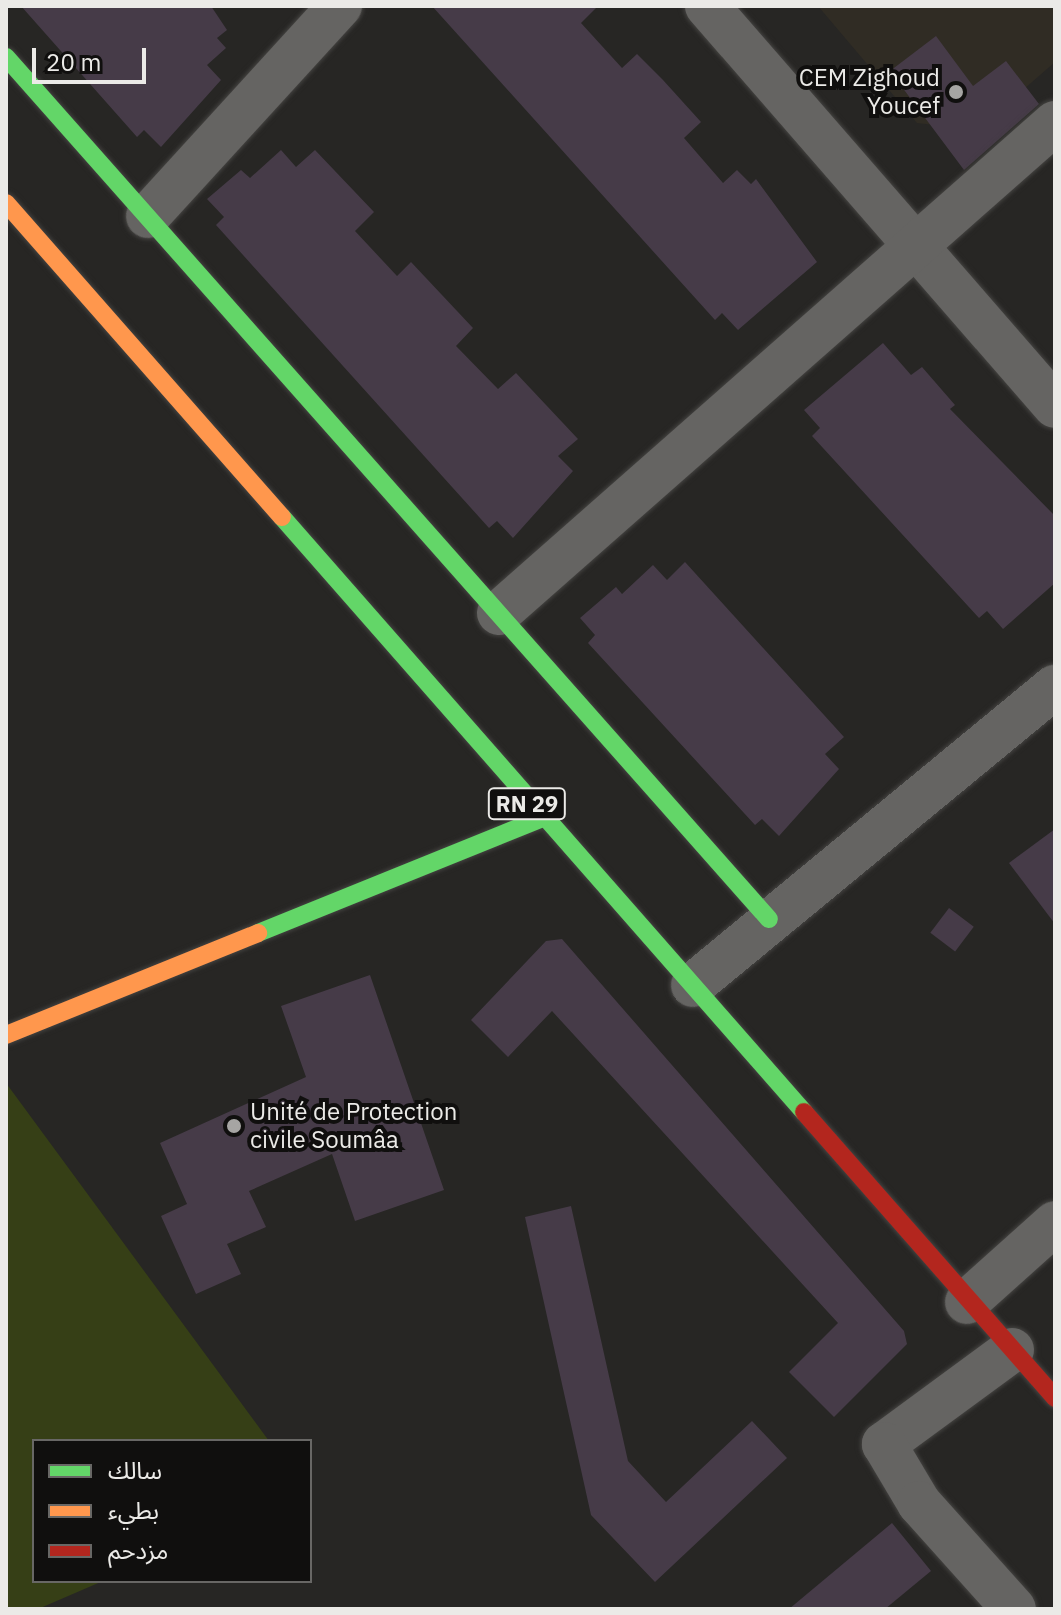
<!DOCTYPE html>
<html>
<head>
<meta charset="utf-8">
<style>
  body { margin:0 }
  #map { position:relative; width:1061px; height:1615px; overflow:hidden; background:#272624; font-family:"IBM Plex Sans","Noto Sans Arabic",sans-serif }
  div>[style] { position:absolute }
  .built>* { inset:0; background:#302c24 }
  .green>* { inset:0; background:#363f16 }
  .building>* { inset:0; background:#463b48; transform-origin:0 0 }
  .roads { filter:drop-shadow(0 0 2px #444341) drop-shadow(0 0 2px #444341) }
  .street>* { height:44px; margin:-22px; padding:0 22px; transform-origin:22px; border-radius:22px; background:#656462 }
  .fast>* { height:18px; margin:-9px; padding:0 9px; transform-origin:9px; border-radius:9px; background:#63d668 }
  .slow>* { height:18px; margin:-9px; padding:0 9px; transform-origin:9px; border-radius:9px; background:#ff974d }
  .jam>* { height:18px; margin:-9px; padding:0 9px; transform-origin:9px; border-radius:9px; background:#b3261e }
  .dots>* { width:22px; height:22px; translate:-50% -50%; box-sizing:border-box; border:4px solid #100f0e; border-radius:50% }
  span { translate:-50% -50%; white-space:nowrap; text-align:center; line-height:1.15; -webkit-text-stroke:8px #100f0e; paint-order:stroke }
  .shield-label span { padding:2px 6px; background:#100f0e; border:2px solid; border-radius:6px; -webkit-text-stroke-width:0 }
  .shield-label { font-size:22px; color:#ebeae7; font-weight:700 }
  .poi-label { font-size:24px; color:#ebeae7 }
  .right { translate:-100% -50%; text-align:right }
  .left { translate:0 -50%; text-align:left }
  .frame { position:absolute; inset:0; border:8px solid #ebeae7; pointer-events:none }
  .legend { position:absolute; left:32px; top:1439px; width:280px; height:144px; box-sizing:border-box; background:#100f0e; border:2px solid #686765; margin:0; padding:10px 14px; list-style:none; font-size:24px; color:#ebeae7 }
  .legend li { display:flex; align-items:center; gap:16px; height:40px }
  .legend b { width:40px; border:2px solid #686765 }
  .scale { position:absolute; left:32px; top:48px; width:114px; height:36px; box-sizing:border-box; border:4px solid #ebeae7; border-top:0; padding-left:10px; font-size:24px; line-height:28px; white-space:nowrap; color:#ebeae7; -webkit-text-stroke:6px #100f0e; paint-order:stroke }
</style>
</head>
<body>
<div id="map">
  <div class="built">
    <i style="clip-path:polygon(818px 6px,1055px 6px,1055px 62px,977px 130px,917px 123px)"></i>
  </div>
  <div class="green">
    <i style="clip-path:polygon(6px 1083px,269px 1441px,34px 1441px,34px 1581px,103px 1581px,38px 1609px,6px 1609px)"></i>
  </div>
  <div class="building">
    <i style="clip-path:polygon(21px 6px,211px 6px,227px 30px,217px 38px,226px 48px,207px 65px,221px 80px,161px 147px,144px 130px,137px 137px)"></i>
    <i style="clip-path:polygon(432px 6px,598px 6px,581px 23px,622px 68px,637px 54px,663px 80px,701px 122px,684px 138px,723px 183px,737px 170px,751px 184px,756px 179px,817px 262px,738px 330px,722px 313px,715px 320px)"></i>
    <i style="clip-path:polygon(936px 36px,973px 86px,1006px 61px,1039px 104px,964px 170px,890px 71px)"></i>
    <i style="clip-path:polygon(281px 150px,296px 167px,315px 150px,374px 212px,355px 231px,397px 276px,411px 262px,473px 328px,456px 346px,498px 389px,516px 373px,578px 439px,558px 456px,573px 471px,513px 538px,497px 521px,489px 528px,216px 225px,224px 217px,207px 199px,241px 170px,250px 178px)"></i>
    <i style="clip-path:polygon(883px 343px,911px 375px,922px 367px,955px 405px,950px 409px,1055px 516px,1055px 583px,1003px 629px,987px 611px,979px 618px,812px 436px,820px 428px,804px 410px)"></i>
    <i style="clip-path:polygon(685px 562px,844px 737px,825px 754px,839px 769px,779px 836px,762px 819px,755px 825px,588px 643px,595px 635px,580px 618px,616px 587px,622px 594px,653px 565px,667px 580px)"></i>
    <i style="clip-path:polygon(1055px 829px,1055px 924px,1009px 863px)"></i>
    <i style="left:949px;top:908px;width:31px;height:31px;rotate:37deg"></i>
    <i style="clip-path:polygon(562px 939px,904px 1331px,907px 1344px,834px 1417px,789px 1372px,838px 1323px,552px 1011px,508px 1057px,471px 1020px,546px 941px)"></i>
    <i style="clip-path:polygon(370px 975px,444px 1190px,355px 1221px,332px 1154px,249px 1191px,266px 1227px,227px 1244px,241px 1274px,196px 1294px,161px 1216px,187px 1204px,160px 1143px,306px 1077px,281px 1006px)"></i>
    <i style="clip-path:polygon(571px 1206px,628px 1461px,666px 1502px,752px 1421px,787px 1458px,655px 1582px,591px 1515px,525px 1217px)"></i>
    <i style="clip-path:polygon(892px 1523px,931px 1571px,885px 1609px,789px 1609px)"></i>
  </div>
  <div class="roads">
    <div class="street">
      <i style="left:707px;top:6px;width:530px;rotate:48.98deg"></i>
      <i style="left:148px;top:216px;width:285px;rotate:-47.6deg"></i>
      <i style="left:499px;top:613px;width:741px;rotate:-41.39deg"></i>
      <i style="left:693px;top:985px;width:469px;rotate:-39.5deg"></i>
      <i style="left:967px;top:1302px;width:118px;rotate:-41.9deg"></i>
      <i style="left:1012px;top:1350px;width:159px;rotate:143.7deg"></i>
      <i style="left:884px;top:1444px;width:69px;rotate:59.3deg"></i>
      <i style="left:919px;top:1503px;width:142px;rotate:48.1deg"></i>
    </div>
    <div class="fast">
      <i style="left:6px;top:57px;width:1151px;rotate:48.49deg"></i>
      <i style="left:282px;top:517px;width:792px;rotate:48.74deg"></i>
      <i style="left:258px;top:933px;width:304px;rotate:-22deg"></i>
    </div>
    <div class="slow">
      <i style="left:6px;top:203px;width:418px;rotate:48.7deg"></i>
      <i style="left:6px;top:1035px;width:272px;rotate:-22deg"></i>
    </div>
    <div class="jam">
      <i style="left:804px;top:1112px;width:381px;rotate:48.7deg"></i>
    </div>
  </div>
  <div class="dots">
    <i style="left:956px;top:92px;background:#a6a5a3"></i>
    <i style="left:234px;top:1126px;background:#a6a5a3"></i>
  </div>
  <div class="shield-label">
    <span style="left:527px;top:804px">RN 29</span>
  </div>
  <div class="poi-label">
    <span class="right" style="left:940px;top:92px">CEM Zighoud<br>Youcef</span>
    <span class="left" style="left:250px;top:1126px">Unité de Protection<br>civile Soumâa</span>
  </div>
  <div class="frame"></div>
  <ul class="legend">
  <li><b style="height:10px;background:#63d668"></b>سالك</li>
  <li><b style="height:10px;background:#ff974d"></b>بطيء</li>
  <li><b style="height:10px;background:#b3261e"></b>مزدحم</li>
  </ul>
  <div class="scale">20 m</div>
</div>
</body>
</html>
